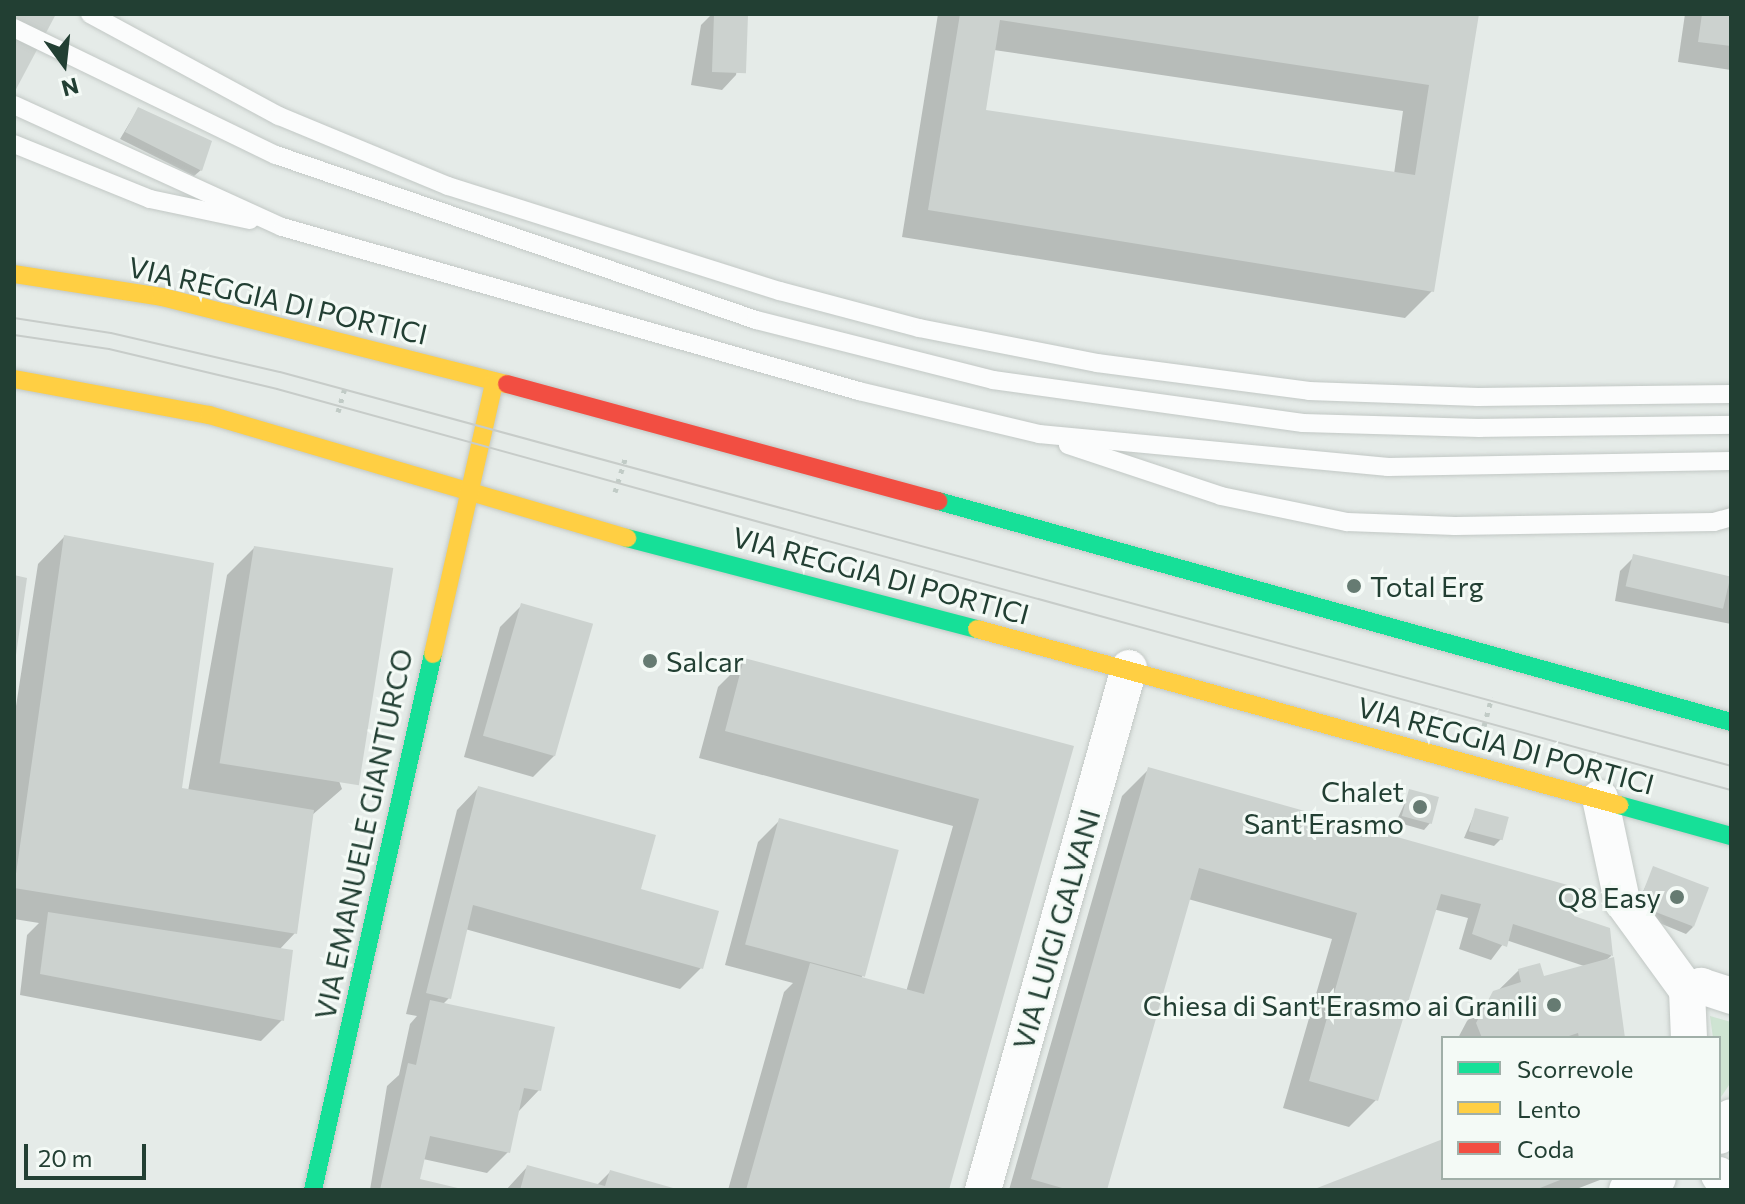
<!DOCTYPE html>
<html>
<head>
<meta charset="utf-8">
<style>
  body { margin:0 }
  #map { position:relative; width:1745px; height:1204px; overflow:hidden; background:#e5ebe8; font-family:Commissioner,sans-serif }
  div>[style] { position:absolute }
  .green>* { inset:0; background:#cee4d2 }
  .shadow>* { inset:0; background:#0003 }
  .building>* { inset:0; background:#ccd2cf; transform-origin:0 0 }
  .path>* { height:5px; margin-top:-2.5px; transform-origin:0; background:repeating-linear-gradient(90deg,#c1cbc6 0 4px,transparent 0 10px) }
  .roads { filter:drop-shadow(0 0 2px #c2c8c5) drop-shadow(0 0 2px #c2c8c5) }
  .lane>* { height:18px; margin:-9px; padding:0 9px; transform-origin:9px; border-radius:9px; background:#fbfcfc }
  .street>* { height:36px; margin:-18px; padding:0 18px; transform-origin:18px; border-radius:18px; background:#fbfcfc }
  .fast>* { height:18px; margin:-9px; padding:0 9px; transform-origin:9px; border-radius:9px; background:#16e098 }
  .slow>* { height:18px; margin:-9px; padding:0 9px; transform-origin:9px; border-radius:9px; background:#ffcf43 }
  .jam>* { height:18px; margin:-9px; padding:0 9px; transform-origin:9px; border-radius:9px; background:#f24e42 }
  .tram>* { height:2px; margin:-1px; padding:0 1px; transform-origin:1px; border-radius:1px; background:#c7ccc9 }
  .dots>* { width:22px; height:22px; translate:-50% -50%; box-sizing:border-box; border:4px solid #f4faf6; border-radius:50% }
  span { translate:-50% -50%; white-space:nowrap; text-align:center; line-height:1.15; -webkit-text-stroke:6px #f4faf6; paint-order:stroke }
  .street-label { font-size:28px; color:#223f33 }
  .poi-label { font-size:28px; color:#223f33 }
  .left { translate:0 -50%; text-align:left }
  .right { translate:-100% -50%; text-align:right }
  .frame { position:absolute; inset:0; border:16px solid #223f33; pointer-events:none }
  .legend { position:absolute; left:1441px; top:1036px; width:280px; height:144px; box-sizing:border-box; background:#f4faf6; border:2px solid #a0afa8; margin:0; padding:10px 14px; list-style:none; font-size:24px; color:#223f33 }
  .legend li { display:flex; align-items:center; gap:16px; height:40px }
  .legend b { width:40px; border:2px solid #a0afa8 }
  .north { position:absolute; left:24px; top:24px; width:80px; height:80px; -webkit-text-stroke:6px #f4faf6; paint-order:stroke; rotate:165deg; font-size:22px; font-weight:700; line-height:32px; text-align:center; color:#223f33 }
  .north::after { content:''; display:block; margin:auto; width:28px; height:36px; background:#223f33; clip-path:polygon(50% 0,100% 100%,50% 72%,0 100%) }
  .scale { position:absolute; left:24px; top:1144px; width:122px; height:36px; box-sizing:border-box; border:4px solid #223f33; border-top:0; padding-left:10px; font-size:24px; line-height:28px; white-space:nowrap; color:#223f33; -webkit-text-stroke:6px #f4faf6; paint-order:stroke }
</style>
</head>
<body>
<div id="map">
  <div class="green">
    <i style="clip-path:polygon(1710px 1016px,1731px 1022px,1731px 1082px,1721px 1097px,1719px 1038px,1713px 1038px)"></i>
  </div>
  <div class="shadow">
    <i style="clip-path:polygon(712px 14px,746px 16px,736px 75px,722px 90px,691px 85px,701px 25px)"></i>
    <i style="clip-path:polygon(evenodd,938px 14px,1477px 14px,1432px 291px,1405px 318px,902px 237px,938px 14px,994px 50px,1403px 111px,1394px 174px,984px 111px,994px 50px)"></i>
    <i style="clip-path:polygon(1685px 14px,1731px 14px,1731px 70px,1678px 62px)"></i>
    <i style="clip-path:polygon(138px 109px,201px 170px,194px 176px,120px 139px)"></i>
    <i style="clip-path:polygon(64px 537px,179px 789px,188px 791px,227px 575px,254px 548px,342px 789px,311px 816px,295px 933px,279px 950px,282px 1020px,261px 1041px,20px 995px,27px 935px,39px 923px,14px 919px,14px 719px,38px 564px)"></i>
    <i style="clip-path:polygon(1634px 557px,1731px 578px,1731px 624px,1615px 601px,1620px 571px)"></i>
    <i style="clip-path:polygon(521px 606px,554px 756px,533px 777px,464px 757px,500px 627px)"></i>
    <i style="clip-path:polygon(745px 660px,1071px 748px,948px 1190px,728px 1190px,784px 992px,793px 983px,725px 965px,758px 842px,779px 821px,864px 974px,860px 979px,906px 992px,953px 826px,699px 758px,718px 687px)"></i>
    <i style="clip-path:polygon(1149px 769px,1608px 929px,1611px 956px,1604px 962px,1621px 1038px,1458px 1038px,1467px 1021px,1519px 970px,1542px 979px,1587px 967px,1506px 940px,1491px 960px,1459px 949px,1468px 918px,1433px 909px,1376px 1100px,1349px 1127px,1283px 1108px,1332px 939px,1188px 899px,1105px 1190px,1009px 1190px,1122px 796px)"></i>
    <i style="clip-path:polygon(478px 788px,638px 891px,701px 968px,680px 989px,465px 929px,449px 998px,442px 1005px,539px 1090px,518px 1112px,508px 1152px,487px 1173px,423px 1159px,418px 1181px,463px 1190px,370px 1190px,387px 1086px,399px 1075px,410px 1024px,417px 1016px,406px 1014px,457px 810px)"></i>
    <i style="clip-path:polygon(1410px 792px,1430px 823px,1424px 830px,1396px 822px)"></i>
    <i style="clip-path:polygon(1476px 810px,1501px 839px,1494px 846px,1464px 838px)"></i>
    <i style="clip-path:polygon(1654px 869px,1693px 927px,1686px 934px,1633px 912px)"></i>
    <i style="clip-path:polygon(1443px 1141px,1443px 1178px,1605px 1178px,1574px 1190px,1317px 1190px)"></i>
    <i style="clip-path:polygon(527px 1167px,596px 1186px,610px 1172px,675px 1190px,506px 1190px)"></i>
  </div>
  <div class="building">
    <i style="clip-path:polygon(14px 14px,56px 14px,14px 93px)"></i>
    <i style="left:714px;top:14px;width:34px;height:58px;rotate:2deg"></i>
    <i style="clip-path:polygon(evenodd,960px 14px,1479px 14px,1434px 292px,928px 210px,960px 14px,1000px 20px,1429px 85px,1415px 175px,986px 110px,1000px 20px)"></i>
    <i style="clip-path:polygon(1702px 14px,1731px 14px,1731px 46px,1698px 42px)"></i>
    <i style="clip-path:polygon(138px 107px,212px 141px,202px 171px,125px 132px)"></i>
    <i style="clip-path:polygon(64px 535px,214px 563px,182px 788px,314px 810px,297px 934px,14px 888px)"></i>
    <i style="left:254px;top:546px;width:141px;height:220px;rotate:9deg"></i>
    <i style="left:1633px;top:554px;width:100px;height:33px;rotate:13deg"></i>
    <i style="clip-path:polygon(14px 575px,27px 578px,16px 655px,14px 654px)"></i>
    <i style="left:521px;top:603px;width:75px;height:138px;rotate:16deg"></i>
    <i style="clip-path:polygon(744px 658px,1074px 746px,949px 1190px,746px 1190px,810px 963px,924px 994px,979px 799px,725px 731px)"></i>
    <i style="clip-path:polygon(1148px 767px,1582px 889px,1574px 916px,1610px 928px,1613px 956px,1513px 924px,1507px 947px,1472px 934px,1481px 904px,1441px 894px,1378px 1101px,1309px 1081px,1357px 913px,1199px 868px,1107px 1190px,1069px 1190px,1031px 1179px)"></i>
    <i style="clip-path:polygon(478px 786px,656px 835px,641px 889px,719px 911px,703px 969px,473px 905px,451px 999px,426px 993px)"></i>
    <i style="left:1409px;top:789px;width:31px;height:28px;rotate:15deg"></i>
    <i style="left:1475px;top:808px;width:35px;height:24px;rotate:15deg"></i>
    <i style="left:779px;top:818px;width:124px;height:131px;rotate:15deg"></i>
    <i style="left:1653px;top:866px;width:60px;height:42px;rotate:21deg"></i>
    <i style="clip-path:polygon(48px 912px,293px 950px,284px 1021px,40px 974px)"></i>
    <i style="clip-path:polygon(1614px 957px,1625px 1038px,1579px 1038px,1578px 1033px,1563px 1038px,1482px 1038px,1476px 1023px,1493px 991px,1521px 982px,1518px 969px,1540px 963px,1544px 976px)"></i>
    <i style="clip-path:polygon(430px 1000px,555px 1027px,541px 1091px,524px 1088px,510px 1153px,430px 1136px,420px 1179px,466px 1190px,380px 1190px,408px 1063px,416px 1065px)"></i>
    <i style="clip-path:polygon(1443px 1139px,1443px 1178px,1565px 1178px,1535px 1190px,1312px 1190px)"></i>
    <i style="clip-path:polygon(527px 1165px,605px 1186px,610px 1170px,680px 1190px,520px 1190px)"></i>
  </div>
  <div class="path">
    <i style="left:338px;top:412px;width:26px;rotate:-74deg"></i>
    <i style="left:615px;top:492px;width:39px;rotate:-73deg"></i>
    <i style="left:1484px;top:726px;width:30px;rotate:-75deg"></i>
  </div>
  <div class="roads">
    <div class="lane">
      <i style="left:90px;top:14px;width:215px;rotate:28.4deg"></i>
      <i style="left:279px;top:116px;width:183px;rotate:22.5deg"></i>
      <i style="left:448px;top:186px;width:348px;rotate:17.6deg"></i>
      <i style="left:780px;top:291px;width:144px;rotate:14.9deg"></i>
      <i style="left:919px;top:328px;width:181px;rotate:11.1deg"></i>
      <i style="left:1097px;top:363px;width:214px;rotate:7.5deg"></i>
      <i style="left:1309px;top:391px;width:169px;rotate:2deg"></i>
      <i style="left:1478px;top:397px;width:253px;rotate:-0.7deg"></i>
      <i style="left:14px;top:28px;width:291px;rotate:25.9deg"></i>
      <i style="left:276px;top:155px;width:508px;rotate:18.97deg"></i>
      <i style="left:756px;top:320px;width:244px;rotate:14.2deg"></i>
      <i style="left:993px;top:380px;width:313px;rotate:7.9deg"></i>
      <i style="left:1303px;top:423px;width:177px;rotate:1.6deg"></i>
      <i style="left:1480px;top:428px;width:251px;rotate:-0.7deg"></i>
      <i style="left:14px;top:105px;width:294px;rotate:24.5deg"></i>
      <i style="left:282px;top:227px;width:600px;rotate:15.87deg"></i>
      <i style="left:859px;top:391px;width:185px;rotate:13.4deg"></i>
      <i style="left:1039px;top:434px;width:351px;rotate:5.4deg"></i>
      <i style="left:1388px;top:467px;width:343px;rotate:-1deg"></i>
      <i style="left:14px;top:144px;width:147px;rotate:22deg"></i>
      <i style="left:150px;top:199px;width:102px;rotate:11.9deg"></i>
      <i style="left:1068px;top:445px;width:161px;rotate:18.4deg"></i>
      <i style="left:1221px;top:496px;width:129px;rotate:11.7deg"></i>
      <i style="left:1347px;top:522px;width:108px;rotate:2.1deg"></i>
      <i style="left:1455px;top:526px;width:259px;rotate:-0.9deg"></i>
      <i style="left:1714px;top:522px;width:18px;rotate:-16deg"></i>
    </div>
    <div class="street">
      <i style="left:1600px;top:798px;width:105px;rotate:77.9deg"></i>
      <i style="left:1622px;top:901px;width:110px;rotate:53.9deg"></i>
      <i style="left:1689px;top:1038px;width:48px;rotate:-92.4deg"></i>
      <i style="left:1687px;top:990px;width:15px;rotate:-16deg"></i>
      <i style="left:1701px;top:986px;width:32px;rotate:18deg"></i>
      <i style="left:1719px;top:1136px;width:22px;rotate:-58deg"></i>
      <i style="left:1719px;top:1175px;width:18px;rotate:56deg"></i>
      <i style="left:983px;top:1190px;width:542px;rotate:-74.37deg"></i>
      <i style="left:1627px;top:1190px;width:33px;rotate:-21deg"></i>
    </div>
    <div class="fast">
      <i style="left:938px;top:501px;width:823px;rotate:15.57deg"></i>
      <i style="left:627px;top:538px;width:362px;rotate:14.6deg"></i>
      <i style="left:1619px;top:805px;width:116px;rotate:15.5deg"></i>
      <i style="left:313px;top:1190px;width:549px;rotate:-77.38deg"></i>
    </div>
    <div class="slow">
      <i style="left:14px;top:274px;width:150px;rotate:8.8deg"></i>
      <i style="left:162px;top:297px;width:356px;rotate:14.2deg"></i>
      <i style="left:14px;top:379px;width:198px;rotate:10.5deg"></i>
      <i style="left:209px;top:415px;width:436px;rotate:16.4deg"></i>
      <i style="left:977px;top:629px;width:666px;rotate:15.33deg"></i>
      <i style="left:433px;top:654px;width:278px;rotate:-77.3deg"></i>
    </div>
    <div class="jam">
      <i style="left:507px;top:384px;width:447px;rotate:15.2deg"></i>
    </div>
  </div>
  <div class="tram">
    <i style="left:14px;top:318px;width:98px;rotate:8.8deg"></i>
    <i style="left:111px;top:333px;width:173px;rotate:13deg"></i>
    <i style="left:280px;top:372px;width:1504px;rotate:15.19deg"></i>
    <i style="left:14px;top:335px;width:96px;rotate:8.4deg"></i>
    <i style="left:109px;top:349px;width:173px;rotate:13.4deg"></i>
    <i style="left:277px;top:389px;width:1508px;rotate:15.42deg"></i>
  </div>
  <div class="dots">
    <i style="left:1354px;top:586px;background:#667b72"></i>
    <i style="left:650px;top:661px;background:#667b72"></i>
    <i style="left:1420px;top:807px;background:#667b72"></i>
    <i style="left:1677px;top:897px;background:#667b72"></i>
    <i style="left:1554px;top:1005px;background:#667b72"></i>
  </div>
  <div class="street-label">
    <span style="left:278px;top:300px;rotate:13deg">VIA REGGIA DI PORTICI</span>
    <span style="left:881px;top:575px;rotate:15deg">VIA REGGIA DI PORTICI</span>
    <span style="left:1506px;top:745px;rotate:15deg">VIA REGGIA DI PORTICI</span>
    <span style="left:363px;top:834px;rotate:-78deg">VIA EMANUELE GIANTURCO</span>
    <span style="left:1056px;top:929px;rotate:-74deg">VIA LUIGI GALVANI</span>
  </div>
  <div class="poi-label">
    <span class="left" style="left:1370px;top:586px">Total Erg</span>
    <span class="left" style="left:666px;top:661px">Salcar</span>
    <span class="right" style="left:1404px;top:807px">Chalet<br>Sant'Erasmo</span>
    <span class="right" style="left:1661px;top:897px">Q8 Easy</span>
    <span class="right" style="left:1538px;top:1005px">Chiesa di Sant'Erasmo ai Granili</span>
  </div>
  <div class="frame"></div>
  <ul class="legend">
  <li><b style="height:10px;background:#16e098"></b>Scorrevole</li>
  <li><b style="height:10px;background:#ffcf43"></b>Lento</li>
  <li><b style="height:10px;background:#f24e42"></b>Coda</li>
  </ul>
  <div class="north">N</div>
  <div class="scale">20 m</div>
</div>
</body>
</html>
